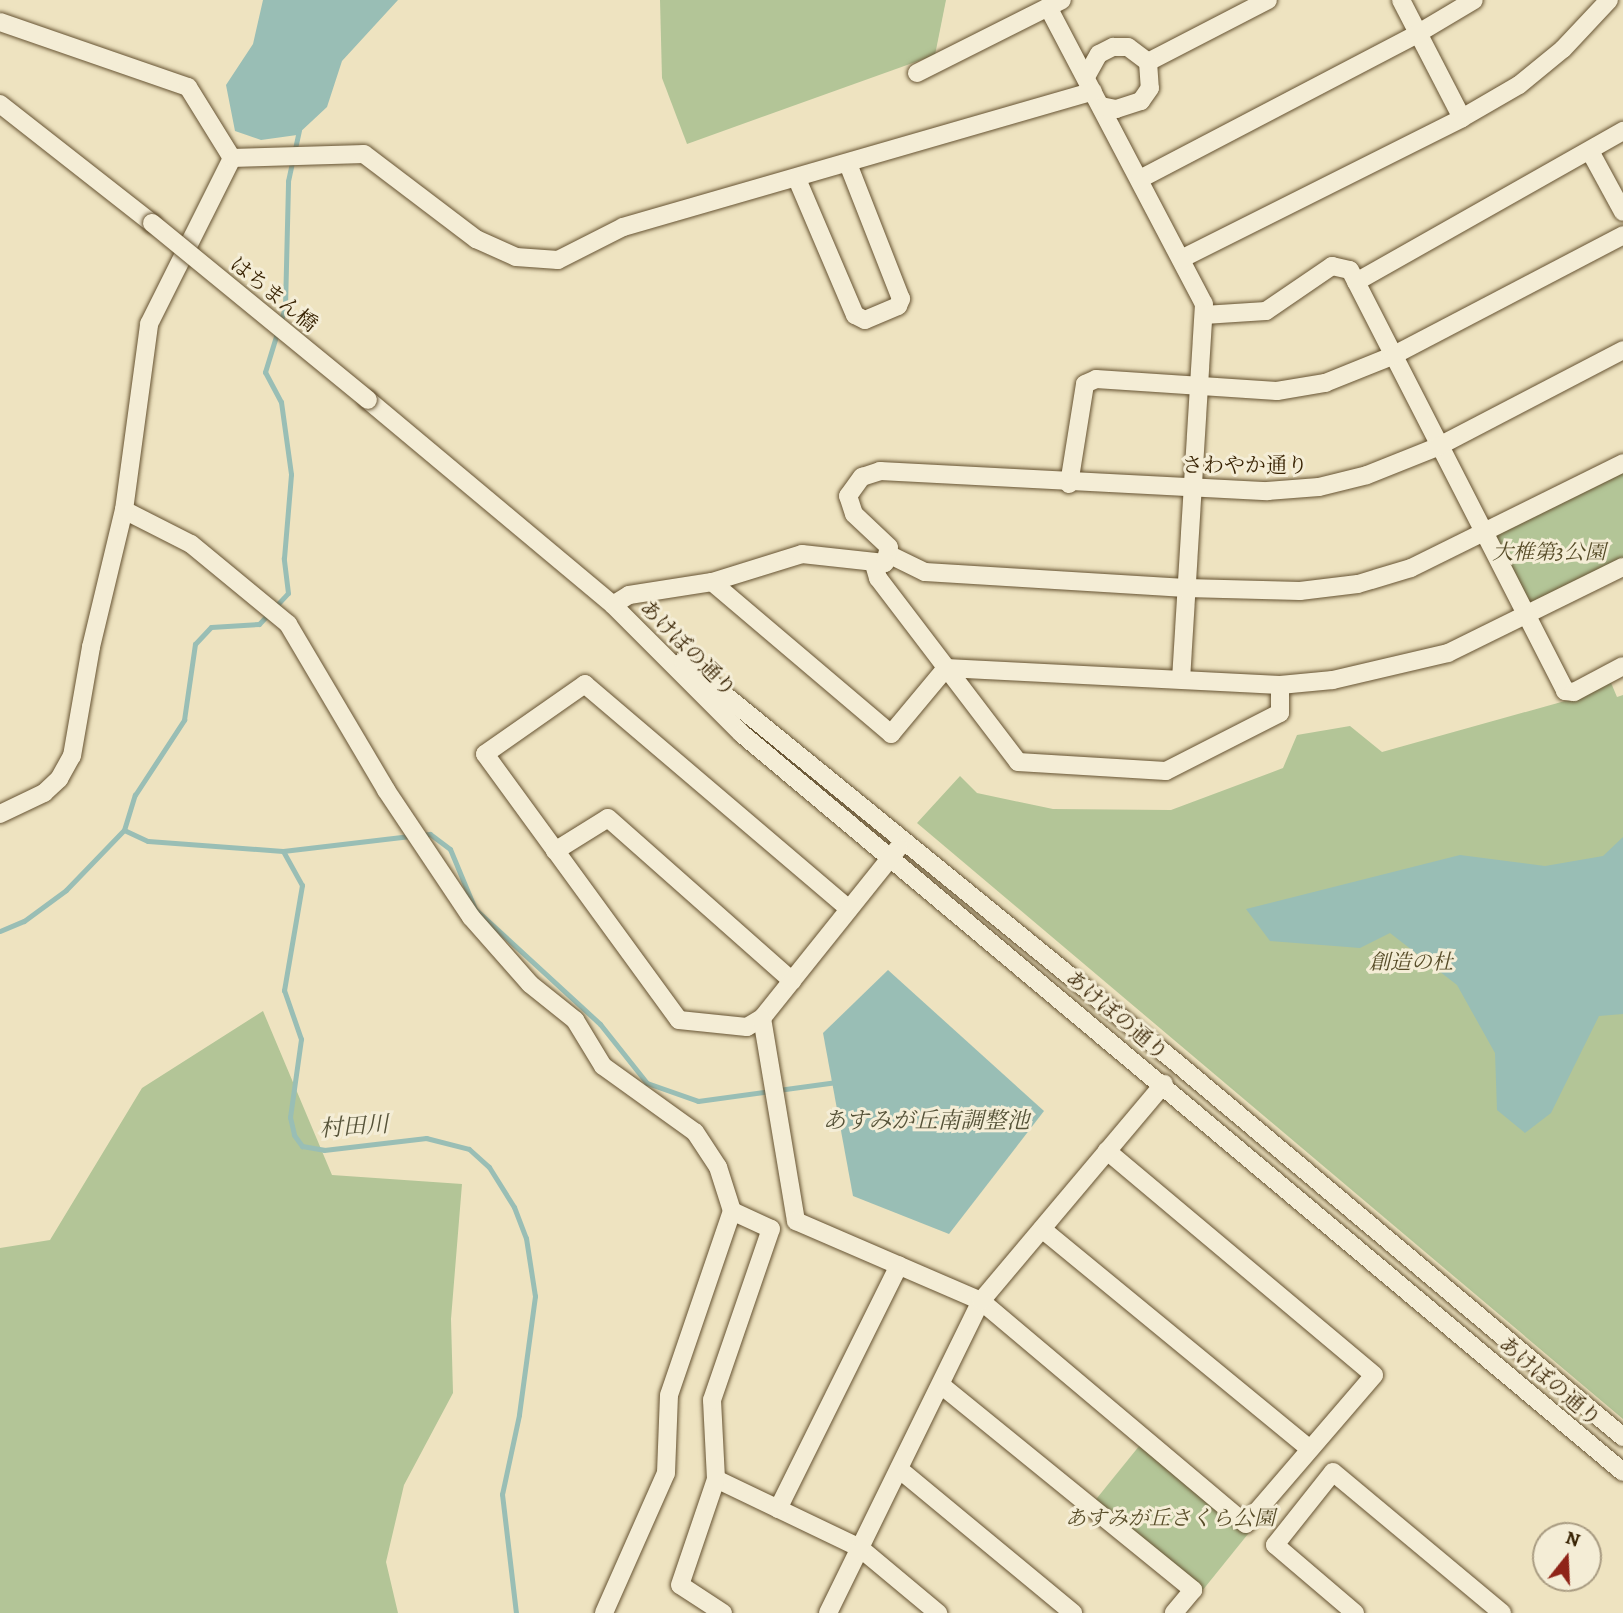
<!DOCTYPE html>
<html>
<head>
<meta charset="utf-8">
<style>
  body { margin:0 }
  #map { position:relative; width:1623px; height:1613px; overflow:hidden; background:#eee3c0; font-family:Alegreya,"Noto Serif JP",serif }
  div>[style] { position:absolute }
  .green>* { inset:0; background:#b3c597; transform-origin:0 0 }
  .water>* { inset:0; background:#99beb5 }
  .stream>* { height:5px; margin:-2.5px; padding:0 2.5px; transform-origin:2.5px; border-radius:2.5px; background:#99beb5 }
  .roads { filter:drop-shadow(0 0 2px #665332) drop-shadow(0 0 2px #665332) }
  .minor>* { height:18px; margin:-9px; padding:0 9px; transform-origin:9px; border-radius:9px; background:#f4edd6 }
  .bridges { filter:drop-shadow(0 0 2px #665332) drop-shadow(0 0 2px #665332) }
  .minor-bridge>* { height:18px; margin:-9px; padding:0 9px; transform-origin:9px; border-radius:9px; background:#f4edd6 }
  span { translate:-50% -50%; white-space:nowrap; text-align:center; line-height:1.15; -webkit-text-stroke:6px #f4edd6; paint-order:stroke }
  .street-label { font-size:21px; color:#382303 }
  .park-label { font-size:21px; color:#574c28; font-style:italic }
  .water-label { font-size:23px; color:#555238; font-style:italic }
  .north { position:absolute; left:1532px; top:1522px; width:70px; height:70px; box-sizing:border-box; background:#f4edd6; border:2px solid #a99c82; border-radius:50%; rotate:18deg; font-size:19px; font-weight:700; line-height:28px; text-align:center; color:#382303 }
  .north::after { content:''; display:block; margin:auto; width:24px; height:32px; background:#8f2418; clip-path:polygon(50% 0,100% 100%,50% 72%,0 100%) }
</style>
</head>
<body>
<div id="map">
  <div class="green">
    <i style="clip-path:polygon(660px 0,946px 0,935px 55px,687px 144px,662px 78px)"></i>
    <i style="clip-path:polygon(1623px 470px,1623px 560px,1537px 604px,1524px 600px,1494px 545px,1497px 533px)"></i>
    <i style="clip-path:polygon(1609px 678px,1617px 697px,1623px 695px,1623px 1419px,917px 823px,960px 776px,977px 793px,1053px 809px,1171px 810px,1283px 768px,1297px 735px,1350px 726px,1382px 752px,1572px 699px)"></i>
    <i style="clip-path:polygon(263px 1011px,332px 1175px,462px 1184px,451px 1319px,453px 1393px,404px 1485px,386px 1562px,398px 1613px,0 1613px,0 1248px,50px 1240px,142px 1088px)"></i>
    <i style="left:1140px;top:1445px;width:140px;height:75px;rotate:39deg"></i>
  </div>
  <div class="water">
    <i style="clip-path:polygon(263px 0,398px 0,342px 61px,327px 107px,297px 135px,261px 140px,235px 131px,226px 85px,253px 44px)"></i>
    <i style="clip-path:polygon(1623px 837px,1623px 1014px,1599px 1016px,1551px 1113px,1525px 1133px,1497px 1110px,1495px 1053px,1457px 985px,1390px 933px,1360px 948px,1270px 941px,1246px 909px,1460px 855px,1545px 866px,1603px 856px)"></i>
    <i style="clip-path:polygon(888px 970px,1044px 1111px,949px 1234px,853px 1196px,823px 1033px)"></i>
  </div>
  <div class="stream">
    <i style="left:124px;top:830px;width:26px;rotate:25deg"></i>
    <i style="left:148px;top:841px;width:135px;rotate:4.2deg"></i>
    <i style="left:283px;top:851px;width:128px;rotate:-6.7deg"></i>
    <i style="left:420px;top:835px;width:10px;rotate:-6deg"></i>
    <i style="left:430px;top:834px;width:25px;rotate:37deg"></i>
    <i style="left:450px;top:849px;width:65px;rotate:67.4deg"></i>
    <i style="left:475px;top:909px;width:170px;rotate:42.6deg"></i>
    <i style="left:600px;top:1024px;width:75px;rotate:51.5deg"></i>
    <i style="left:647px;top:1083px;width:54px;rotate:19.4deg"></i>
    <i style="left:698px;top:1101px;width:140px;rotate:-7.8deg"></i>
    <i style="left:283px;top:851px;width:39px;rotate:61deg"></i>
    <i style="left:302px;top:885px;width:107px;rotate:99.7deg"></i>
    <i style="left:284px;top:990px;width:52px;rotate:70.9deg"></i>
    <i style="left:301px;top:1039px;width:79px;rotate:98deg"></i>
    <i style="left:290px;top:1117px;width:18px;rotate:77deg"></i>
    <i style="left:294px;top:1135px;width:14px;rotate:54deg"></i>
    <i style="left:302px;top:1146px;width:22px;rotate:10deg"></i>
    <i style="left:324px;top:1150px;width:103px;rotate:-6.7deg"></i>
    <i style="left:426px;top:1138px;width:44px;rotate:14.3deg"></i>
    <i style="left:469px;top:1149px;width:27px;rotate:42deg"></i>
    <i style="left:489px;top:1167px;width:47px;rotate:58deg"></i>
    <i style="left:514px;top:1207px;width:33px;rotate:69deg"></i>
    <i style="left:526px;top:1238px;width:59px;rotate:81.2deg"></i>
    <i style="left:535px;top:1296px;width:120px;rotate:97.7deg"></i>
    <i style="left:519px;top:1415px;width:81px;rotate:102.1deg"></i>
    <i style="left:502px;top:1494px;width:120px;rotate:83.3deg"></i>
    <i style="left:0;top:931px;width:26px;rotate:-23deg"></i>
    <i style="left:24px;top:921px;width:52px;rotate:-36.4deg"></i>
    <i style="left:66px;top:890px;width:83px;rotate:-46deg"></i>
    <i style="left:124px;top:830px;width:37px;rotate:-73deg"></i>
    <i style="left:135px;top:795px;width:90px;rotate:-56.8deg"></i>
    <i style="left:184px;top:720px;width:77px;rotate:-81.8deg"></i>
    <i style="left:195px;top:644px;width:23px;rotate:-47deg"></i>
    <i style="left:211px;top:627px;width:48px;rotate:-3.6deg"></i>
    <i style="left:259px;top:624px;width:42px;rotate:-46.9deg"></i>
    <i style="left:288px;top:593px;width:35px;rotate:-97deg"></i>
    <i style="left:284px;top:558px;width:84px;rotate:-85.2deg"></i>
    <i style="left:291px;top:474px;width:73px;rotate:-97.9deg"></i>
    <i style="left:281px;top:402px;width:34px;rotate:-118deg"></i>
    <i style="left:265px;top:372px;width:68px;rotate:-72.9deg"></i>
    <i style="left:285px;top:307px;width:126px;rotate:-88.6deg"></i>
    <i style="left:288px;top:181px;width:52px;rotate:-77.8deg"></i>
  </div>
  <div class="roads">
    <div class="minor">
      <i style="left:1401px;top:0;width:133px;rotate:62.7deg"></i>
      <i style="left:1048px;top:7px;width:335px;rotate:62.3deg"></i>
      <i style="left:1204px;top:304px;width:376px;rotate:93.5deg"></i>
      <i style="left:0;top:22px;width:199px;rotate:19.1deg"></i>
      <i style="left:188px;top:87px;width:84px;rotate:58.2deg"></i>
      <i style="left:1148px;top:62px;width:135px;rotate:-27.3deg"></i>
      <i style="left:917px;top:73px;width:162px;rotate:-26.7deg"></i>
      <i style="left:1086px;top:77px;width:26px;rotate:-61deg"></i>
      <i style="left:1099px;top:54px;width:16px;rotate:-27deg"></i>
      <i style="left:1113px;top:47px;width:15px"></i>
      <i style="left:1128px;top:47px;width:25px;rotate:37deg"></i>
      <i style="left:1148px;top:62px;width:26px;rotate:86deg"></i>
      <i style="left:1150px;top:88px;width:16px;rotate:125deg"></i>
      <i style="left:1141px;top:101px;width:26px;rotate:162deg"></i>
      <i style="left:1116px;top:109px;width:15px;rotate:-169deg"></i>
      <i style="left:0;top:104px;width:193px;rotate:38.1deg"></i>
      <i style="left:1591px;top:153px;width:67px;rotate:61.5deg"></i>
      <i style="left:797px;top:179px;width:148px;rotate:66.9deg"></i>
      <i style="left:855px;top:315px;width:11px;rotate:27deg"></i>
      <i style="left:865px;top:320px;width:36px;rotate:-23deg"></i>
      <i style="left:898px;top:306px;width:8px;rotate:-67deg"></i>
      <i style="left:901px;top:299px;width:145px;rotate:-111.4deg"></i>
      <i style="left:1140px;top:179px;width:313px;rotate:-27.6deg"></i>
      <i style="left:1417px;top:34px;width:66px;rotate:-30.8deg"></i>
      <i style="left:1181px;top:259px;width:314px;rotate:-26.6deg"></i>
      <i style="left:1462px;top:118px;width:66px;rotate:-30.1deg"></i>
      <i style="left:1519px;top:85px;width:57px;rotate:-39.3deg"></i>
      <i style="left:1563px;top:49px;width:67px;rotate:-46.8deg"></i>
      <i style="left:1356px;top:282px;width:307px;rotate:-29.5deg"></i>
      <i style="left:1204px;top:315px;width:62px;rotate:-3.7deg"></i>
      <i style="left:1266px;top:311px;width:80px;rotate:-34.3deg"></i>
      <i style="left:1332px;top:266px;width:18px;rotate:13deg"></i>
      <i style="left:1350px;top:270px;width:473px;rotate:62.9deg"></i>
      <i style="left:1565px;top:691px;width:9px;rotate:6deg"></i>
      <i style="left:1574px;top:692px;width:55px;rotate:-28deg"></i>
      <i style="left:368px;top:400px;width:319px;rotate:39.9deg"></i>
      <i style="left:613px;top:605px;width:182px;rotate:45deg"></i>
      <i style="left:742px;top:734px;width:1149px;rotate:39.95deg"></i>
      <i style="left:1069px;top:484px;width:101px;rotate:-80.9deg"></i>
      <i style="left:1085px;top:384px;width:12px;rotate:-24deg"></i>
      <i style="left:1096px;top:379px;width:181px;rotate:3.8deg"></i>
      <i style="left:1277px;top:391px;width:49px;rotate:-9.5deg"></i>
      <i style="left:1325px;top:383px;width:72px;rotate:-21.9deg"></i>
      <i style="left:1392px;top:356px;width:261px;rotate:-27.6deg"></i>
      <i style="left:124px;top:510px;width:75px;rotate:26.9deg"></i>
      <i style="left:191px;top:544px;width:126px;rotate:39.5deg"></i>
      <i style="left:288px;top:624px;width:193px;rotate:59.4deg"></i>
      <i style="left:386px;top:790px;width:153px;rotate:56.2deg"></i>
      <i style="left:471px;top:917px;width:89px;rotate:48.6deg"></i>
      <i style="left:530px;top:984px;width:58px;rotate:38.7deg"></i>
      <i style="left:575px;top:1020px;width:54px;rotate:58.7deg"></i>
      <i style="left:603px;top:1066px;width:113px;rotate:35.7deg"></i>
      <i style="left:695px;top:1132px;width:42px;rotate:56.7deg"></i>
      <i style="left:718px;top:1167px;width:46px;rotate:72.3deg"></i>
      <i style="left:732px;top:1211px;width:194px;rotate:108.9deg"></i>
      <i style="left:669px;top:1395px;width:78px;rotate:92.2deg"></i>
      <i style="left:666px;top:1473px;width:153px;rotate:113.9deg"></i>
      <i style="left:890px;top:555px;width:39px;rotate:26deg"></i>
      <i style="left:925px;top:572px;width:261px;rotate:3.5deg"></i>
      <i style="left:1186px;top:588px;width:114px;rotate:1.5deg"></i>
      <i style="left:1300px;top:591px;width:58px;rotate:-6.9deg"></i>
      <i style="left:1358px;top:584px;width:55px;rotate:-16.8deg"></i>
      <i style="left:1411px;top:568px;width:237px;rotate:-26.3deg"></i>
      <i style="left:874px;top:564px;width:15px;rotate:74deg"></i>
      <i style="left:878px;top:578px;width:231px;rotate:52.7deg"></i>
      <i style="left:1018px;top:762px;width:148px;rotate:3.5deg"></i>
      <i style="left:1166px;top:771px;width:128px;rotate:-27deg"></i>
      <i style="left:1280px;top:713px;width:28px;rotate:-90deg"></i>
      <i style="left:712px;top:582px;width:235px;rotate:40.3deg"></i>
      <i style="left:891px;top:734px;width:86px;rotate:-50.2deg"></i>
      <i style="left:946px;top:668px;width:334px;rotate:2.9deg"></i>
      <i style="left:1280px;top:685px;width:53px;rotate:-5.4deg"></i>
      <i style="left:1333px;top:680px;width:118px;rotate:-13.2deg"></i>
      <i style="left:1448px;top:653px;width:195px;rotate:-26.2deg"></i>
      <i style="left:613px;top:605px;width:19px;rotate:-32deg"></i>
      <i style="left:629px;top:595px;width:84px;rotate:-8.9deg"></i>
      <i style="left:712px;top:582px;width:94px;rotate:-17.3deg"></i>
      <i style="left:802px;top:554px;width:83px;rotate:6.2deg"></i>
      <i style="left:885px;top:563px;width:16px;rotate:-76deg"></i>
      <i style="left:889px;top:547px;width:48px;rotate:-136.7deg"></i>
      <i style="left:854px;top:514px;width:19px;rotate:-108deg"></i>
      <i style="left:848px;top:496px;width:24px;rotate:-54deg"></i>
      <i style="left:862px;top:477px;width:19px;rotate:-18deg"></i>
      <i style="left:880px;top:471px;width:388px;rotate:3deg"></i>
      <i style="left:1267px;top:491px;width:52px;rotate:-4.4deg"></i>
      <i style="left:1319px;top:487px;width:49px;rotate:-14deg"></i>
      <i style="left:1367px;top:475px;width:75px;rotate:-21.8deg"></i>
      <i style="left:1437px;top:447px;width:210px;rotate:-27.5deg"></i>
      <i style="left:683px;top:661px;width:638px;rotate:39.15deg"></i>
      <i style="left:1178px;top:1064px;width:581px;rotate:39.97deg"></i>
      <i style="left:0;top:814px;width:49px;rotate:-25.5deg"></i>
      <i style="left:44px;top:793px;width:21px;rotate:-43deg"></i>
      <i style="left:59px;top:779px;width:26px;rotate:-61deg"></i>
      <i style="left:72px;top:756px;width:111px;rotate:-80.1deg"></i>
      <i style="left:91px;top:647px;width:141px;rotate:-76.5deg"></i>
      <i style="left:124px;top:510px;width:188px;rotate:-82.3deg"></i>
      <i style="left:149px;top:324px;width:186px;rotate:-63.4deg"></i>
      <i style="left:232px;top:158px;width:132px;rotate:-1.7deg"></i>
      <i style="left:364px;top:154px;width:141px;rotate:37.2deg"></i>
      <i style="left:476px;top:239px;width:44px;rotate:24.2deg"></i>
      <i style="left:516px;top:257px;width:42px;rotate:4.1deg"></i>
      <i style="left:558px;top:260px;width:73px;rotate:-26.9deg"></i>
      <i style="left:623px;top:227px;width:489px;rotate:-16.1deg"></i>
      <i style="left:555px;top:851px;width:62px;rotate:-31.9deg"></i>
      <i style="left:608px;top:818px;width:246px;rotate:41.5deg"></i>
      <i style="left:849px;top:909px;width:347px;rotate:-139.6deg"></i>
      <i style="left:585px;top:684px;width:122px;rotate:145deg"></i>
      <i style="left:485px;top:754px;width:329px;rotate:53.9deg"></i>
      <i style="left:679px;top:1020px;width:68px;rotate:5.9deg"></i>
      <i style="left:747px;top:1027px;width:17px;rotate:-31deg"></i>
      <i style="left:762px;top:1018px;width:218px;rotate:-51.3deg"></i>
      <i style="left:762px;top:1018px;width:206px;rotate:80.5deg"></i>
      <i style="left:796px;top:1221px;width:202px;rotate:23.4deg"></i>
      <i style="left:981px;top:1301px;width:346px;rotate:40.1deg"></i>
      <i style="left:1246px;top:1524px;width:196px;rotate:-49.3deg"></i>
      <i style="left:1374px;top:1375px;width:349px;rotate:-140deg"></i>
      <i style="left:1042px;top:1229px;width:345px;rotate:39.4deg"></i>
      <i style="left:941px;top:1385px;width:325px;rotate:39.1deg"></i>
      <i style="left:1193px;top:1590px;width:30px;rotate:130deg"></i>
      <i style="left:899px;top:1469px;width:226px;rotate:39.6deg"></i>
      <i style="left:716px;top:1479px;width:160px;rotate:25.6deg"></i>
      <i style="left:860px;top:1548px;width:102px;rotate:39.8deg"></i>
      <i style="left:778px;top:1509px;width:272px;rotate:-63.6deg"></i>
      <i style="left:723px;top:1613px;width:51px;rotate:-146.9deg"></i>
      <i style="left:680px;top:1585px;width:112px;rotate:-71.2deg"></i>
      <i style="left:716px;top:1479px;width:79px;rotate:-92.9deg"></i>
      <i style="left:712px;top:1400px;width:181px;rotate:-71deg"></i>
      <i style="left:771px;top:1229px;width:43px;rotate:-155.2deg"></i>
      <i style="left:828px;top:1613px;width:347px;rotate:-63.9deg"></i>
      <i style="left:981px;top:1301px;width:284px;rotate:-49.9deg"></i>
      <i style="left:1355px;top:1613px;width:105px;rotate:-139.6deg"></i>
      <i style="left:1275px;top:1545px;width:93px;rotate:-51.5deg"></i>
      <i style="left:1333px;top:1472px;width:220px;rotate:39.8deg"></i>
    </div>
  </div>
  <div class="bridges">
    <div class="minor-bridge">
      <i style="left:152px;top:223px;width:279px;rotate:39.3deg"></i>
    </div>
  </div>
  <div class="street-label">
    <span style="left:274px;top:294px;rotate:39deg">はちまん橋</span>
    <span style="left:1245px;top:465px">さわやか通り</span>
    <span style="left:688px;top:648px;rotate:45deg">あけぼの通り</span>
    <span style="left:1117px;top:1015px;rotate:40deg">あけぼの通り</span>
    <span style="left:1550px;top:1381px;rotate:40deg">あけぼの通り</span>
  </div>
  <div class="park-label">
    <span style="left:1549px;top:552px">大椎第3公園</span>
    <span style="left:1411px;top:962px">創造の杜</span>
    <span style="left:1170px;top:1518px">あすみが丘さくら公園</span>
  </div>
  <div class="water-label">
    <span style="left:926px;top:1121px">あすみが丘南調整池</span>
    <span style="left:354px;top:1127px;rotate:-4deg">村田川</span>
  </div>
  <div class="north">N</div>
</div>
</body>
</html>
